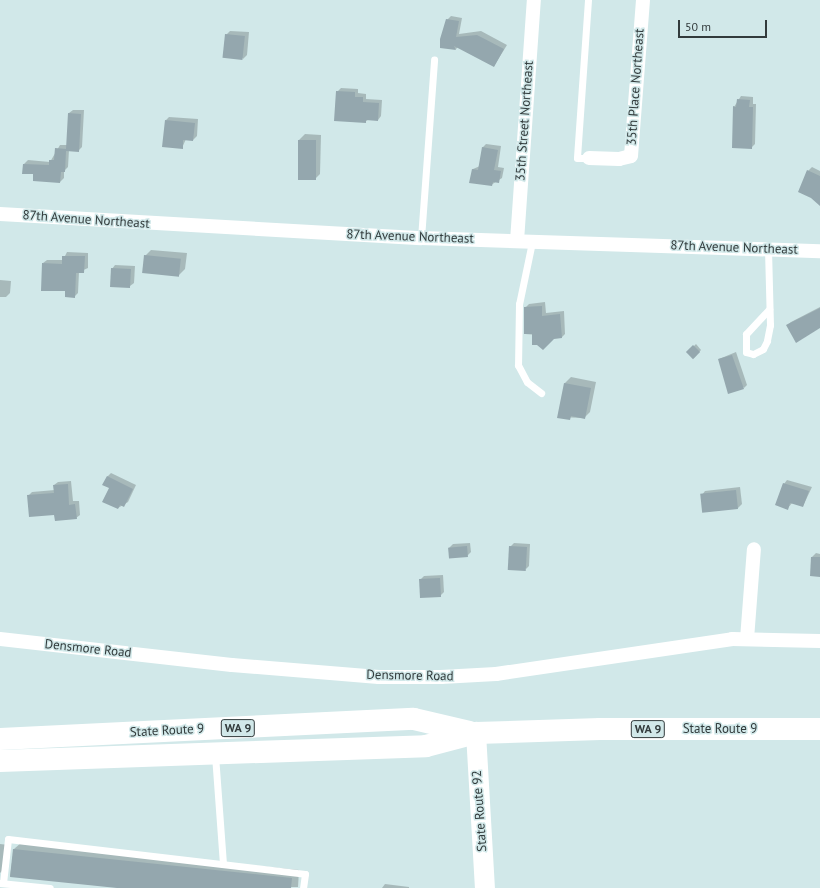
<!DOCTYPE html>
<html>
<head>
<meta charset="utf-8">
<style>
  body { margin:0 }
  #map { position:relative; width:820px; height:888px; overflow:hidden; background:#d1e8e9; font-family:"PT Sans",sans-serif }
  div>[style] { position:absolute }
  .shadow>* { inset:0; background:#0003 }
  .building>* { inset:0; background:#94a7ae; transform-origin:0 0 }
  .service>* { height:7px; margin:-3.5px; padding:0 3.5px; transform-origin:3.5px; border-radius:3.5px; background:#fff }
  .minor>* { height:14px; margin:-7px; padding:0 7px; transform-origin:7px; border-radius:7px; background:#fff }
  .secondary>* { height:20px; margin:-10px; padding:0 10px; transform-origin:10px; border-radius:10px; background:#fff }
  .primary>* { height:22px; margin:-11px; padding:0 11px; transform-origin:11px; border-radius:11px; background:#fff }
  span { translate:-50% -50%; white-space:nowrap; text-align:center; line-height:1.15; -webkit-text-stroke:3px #d1e8e9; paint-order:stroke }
  .shield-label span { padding:1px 3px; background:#d1e8e9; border:1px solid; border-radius:3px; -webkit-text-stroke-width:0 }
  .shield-label { font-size:12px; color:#323b3c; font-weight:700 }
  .street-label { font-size:13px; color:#323b3c }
  .scale { position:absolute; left:678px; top:20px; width:89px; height:18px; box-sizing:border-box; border:2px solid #323b3c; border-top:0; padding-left:5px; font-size:12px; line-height:14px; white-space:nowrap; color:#323b3c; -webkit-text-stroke:3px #d1e8e9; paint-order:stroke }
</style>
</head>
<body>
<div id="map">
  <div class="shadow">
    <i style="clip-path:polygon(451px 16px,462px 18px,459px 34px,481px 31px,507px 45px,494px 66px,458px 47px,456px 49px,441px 47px,447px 20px)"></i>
    <i style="clip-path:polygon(230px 31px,249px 32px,247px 55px,243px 59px,226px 35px)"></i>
    <i style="clip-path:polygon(341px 88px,358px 89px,358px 93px,366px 94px,366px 99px,382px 100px,381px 116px,378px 120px,369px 119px,365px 122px,337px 92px)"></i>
    <i style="clip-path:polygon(741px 96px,753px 97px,753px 104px,756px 104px,755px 144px,751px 148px,734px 107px)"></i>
    <i style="clip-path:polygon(73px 110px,84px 110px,82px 147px,78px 151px,69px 150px,68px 167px,64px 171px,64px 178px,60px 182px,34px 173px,24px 164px,28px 160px,50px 162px,60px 145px,67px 145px,69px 113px)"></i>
    <i style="clip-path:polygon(169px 117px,198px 119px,197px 136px,193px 140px,186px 139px,182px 148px,166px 120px)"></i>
    <i style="clip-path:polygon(305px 134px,321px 135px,320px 174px,314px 180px,299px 140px)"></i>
    <i style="clip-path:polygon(486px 144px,501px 146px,498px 167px,504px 168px,502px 178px,491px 185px,471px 182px,473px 169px,480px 166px,483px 147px)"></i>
    <i style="clip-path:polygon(812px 167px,820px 171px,820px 201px,808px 171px)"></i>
    <i style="clip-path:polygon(151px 250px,187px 253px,185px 269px,179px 275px,145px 256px)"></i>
    <i style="clip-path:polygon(67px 252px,88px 253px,88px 268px,79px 272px,78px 293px,74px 297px,43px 263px,47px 260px,63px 260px)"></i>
    <i style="clip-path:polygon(115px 265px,135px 266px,134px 283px,130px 286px,112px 269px)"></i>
    <i style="clip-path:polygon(0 280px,11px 281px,10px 293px,6px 297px,0 297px)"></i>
    <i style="clip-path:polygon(545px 302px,546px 313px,564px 311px,565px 334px,562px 337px,525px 334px,525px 308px,529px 304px)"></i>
    <i style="clip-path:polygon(820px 307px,820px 327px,787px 325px,791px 322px)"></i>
    <i style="clip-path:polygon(696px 344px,701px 350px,694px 358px,688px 352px)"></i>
    <i style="clip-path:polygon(736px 352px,747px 385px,744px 388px,719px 359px)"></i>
    <i style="clip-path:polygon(571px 377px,596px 382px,590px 412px,584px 418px,558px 417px,565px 383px)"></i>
    <i style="clip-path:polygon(111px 473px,136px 485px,128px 502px,118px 508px,107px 477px)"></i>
    <i style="clip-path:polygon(787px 480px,812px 487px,803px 506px,792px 503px,788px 508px,784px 484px)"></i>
    <i style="clip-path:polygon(71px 481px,73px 501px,79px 501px,80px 515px,76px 518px,55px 514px,28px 496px,32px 492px,55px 490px,54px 485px,58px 482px)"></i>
    <i style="clip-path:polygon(740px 487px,742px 504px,738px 508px,704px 512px,702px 495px,705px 491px)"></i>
    <i style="clip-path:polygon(470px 543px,471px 552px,467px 556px,449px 548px,453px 544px)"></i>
    <i style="clip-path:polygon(514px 543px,530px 544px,529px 566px,526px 569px,510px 547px)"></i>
    <i style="clip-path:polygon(816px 553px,820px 554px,820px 576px,811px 575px,812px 557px)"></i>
    <i style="clip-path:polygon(443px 575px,444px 592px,440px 596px,420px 580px,424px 576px)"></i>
    <i style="clip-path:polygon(22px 842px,299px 870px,298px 887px,124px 888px,10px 876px,14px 849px)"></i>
    <i style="clip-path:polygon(0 844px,9px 845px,6px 867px,0 873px)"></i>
    <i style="clip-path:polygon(385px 884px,409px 887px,409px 888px,382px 888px)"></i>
  </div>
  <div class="building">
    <i style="clip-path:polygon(446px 19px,459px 21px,456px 37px,477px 35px,504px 49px,494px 67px,454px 46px,456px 50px,440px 48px,440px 39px)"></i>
    <i style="left:225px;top:34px;width:20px;height:24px;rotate:6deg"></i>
    <i style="clip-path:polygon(336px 91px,355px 92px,355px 97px,363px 97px,363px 102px,379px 103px,378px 121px,366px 120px,366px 123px,334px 121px)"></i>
    <i style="clip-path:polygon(737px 99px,750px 100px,749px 107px,753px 107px,752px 149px,732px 148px,733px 106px,736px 107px)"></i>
    <i style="clip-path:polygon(68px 113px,81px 114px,79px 152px,66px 151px,65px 172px,61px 172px,60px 183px,33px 181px,33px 174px,22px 174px,23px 164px,49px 165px,49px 160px,54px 160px,55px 148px,66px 149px)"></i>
    <i style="clip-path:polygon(165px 120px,195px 123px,193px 141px,183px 140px,183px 149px,162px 147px)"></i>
    <i style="left:298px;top:140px;width:18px;height:40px"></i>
    <i style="clip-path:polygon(482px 147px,498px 150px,494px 170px,501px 171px,499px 183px,493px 182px,492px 186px,469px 183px,472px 169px,478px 170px)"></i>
    <i style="clip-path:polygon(807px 170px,820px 176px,820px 206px,811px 198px,798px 192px)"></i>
    <i style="left:144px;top:255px;width:37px;height:18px;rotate:6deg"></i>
    <i style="clip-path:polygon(62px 256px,85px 256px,84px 273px,76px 273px,75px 298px,65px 297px,65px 291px,41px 291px,42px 263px,62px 264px)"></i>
    <i style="left:111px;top:268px;width:20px;height:19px;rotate:3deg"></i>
    <i style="clip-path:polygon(542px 306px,542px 316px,560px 314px,562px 338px,554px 339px,543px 350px,537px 345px,532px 345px,532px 334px,524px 334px,524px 307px)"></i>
    <i style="clip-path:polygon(820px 308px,820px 328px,796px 343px,786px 325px)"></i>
    <i style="left:693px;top:345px;width:10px;height:10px;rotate:45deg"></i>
    <i style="clip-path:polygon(732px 355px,744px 389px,728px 394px,718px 359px)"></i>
    <i style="clip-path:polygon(564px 383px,591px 388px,585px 419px,571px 416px,570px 420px,557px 418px)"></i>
    <i style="clip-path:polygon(107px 476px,133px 489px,124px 507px,120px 505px,118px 509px,102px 502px,109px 488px,102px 485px)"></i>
    <i style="clip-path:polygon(783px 483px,809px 491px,803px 507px,790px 503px,788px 510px,775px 505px)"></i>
    <i style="clip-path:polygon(68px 484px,69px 505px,75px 504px,77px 519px,55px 521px,54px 515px,29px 517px,27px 495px,54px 493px,53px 485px)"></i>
    <i style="left:736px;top:490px;width:19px;height:36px;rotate:84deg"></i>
    <i style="left:467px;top:546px;width:11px;height:19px;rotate:85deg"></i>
    <i style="left:509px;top:546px;width:18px;height:24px;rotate:3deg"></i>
    <i style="clip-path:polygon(811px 557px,820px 557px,820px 577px,810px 576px)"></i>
    <i style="left:440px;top:578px;width:19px;height:21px;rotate:87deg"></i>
    <i style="clip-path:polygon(13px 849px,292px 878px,291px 888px,117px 888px,10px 877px)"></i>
  </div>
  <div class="service">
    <i style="left:588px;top:0;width:158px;rotate:94deg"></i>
    <i style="left:577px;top:158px;width:12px"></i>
    <i style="left:421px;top:238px;width:179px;rotate:-85.8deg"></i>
    <i style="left:532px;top:242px;width:63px;rotate:101.8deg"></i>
    <i style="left:519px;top:304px;width:61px;rotate:90.9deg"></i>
    <i style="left:518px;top:365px;width:19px;rotate:62deg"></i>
    <i style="left:527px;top:382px;width:18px;rotate:38deg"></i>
    <i style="left:768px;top:249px;width:76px;rotate:88.5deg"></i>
    <i style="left:770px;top:325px;width:16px;rotate:101deg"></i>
    <i style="left:767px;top:341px;width:9px;rotate:117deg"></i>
    <i style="left:763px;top:349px;width:11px;rotate:153deg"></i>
    <i style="left:753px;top:354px;width:7px;rotate:-164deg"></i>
    <i style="left:746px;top:352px;width:18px;rotate:-90deg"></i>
    <i style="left:746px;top:334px;width:34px;rotate:-47deg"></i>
    <i style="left:215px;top:755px;width:109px;rotate:85.8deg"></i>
    <i style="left:0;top:883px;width:50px;rotate:5.7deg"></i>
    <i style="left:3px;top:883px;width:44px;rotate:-83.5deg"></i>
    <i style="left:8px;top:839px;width:299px;rotate:6.7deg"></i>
    <i style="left:305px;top:874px;width:14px;rotate:98deg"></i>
  </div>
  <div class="minor">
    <i style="left:589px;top:158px;width:30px;rotate:2deg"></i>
    <i style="left:619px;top:159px;width:12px;rotate:-14deg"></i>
    <i style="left:631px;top:156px;width:156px;rotate:-85.6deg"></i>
    <i style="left:0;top:214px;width:422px;rotate:3.3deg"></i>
    <i style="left:421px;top:238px;width:399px;rotate:1.9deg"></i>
    <i style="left:517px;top:241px;width:242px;rotate:-86deg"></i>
    <i style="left:0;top:639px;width:233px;rotate:6.4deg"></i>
    <i style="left:232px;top:665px;width:147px;rotate:4.7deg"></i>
    <i style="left:379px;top:677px;width:62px"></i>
    <i style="left:441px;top:677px;width:55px;rotate:-3.1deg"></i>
    <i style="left:496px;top:674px;width:239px;rotate:-8.4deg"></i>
    <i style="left:732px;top:639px;width:88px;rotate:1.3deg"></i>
    <i style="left:747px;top:639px;width:90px;rotate:-85.6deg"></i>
  </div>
  <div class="secondary">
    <i style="left:476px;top:733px;width:155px;rotate:86.7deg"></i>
  </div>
  <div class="primary">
    <i style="left:0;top:739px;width:414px;rotate:-2.8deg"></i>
    <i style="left:414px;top:719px;width:57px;rotate:13.1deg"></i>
    <i style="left:0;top:761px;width:426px;rotate:-2deg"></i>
    <i style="left:426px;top:746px;width:52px;rotate:-14.6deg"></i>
    <i style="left:476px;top:733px;width:124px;rotate:-1.8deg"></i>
    <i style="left:600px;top:729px;width:220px"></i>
  </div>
  <div class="shield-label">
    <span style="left:238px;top:728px">WA 9</span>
    <span style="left:648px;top:729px">WA 9</span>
  </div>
  <div class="street-label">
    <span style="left:636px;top:87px;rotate:-86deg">35th Place Northeast</span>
    <span style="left:525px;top:121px;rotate:-86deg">35th Street Northeast</span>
    <span style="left:86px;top:220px;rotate:4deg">87th Avenue Northeast</span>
    <span style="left:410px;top:237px;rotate:2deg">87th Avenue Northeast</span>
    <span style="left:734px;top:248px;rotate:2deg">87th Avenue Northeast</span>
    <span style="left:88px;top:649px;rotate:6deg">Densmore Road</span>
    <span style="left:410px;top:676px;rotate:1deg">Densmore Road</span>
    <span style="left:720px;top:729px">State Route 9</span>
    <span style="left:167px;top:731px;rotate:-3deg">State Route 9</span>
    <span style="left:480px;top:811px;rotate:-94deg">State Route 92</span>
  </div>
  <div class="scale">50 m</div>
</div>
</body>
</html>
